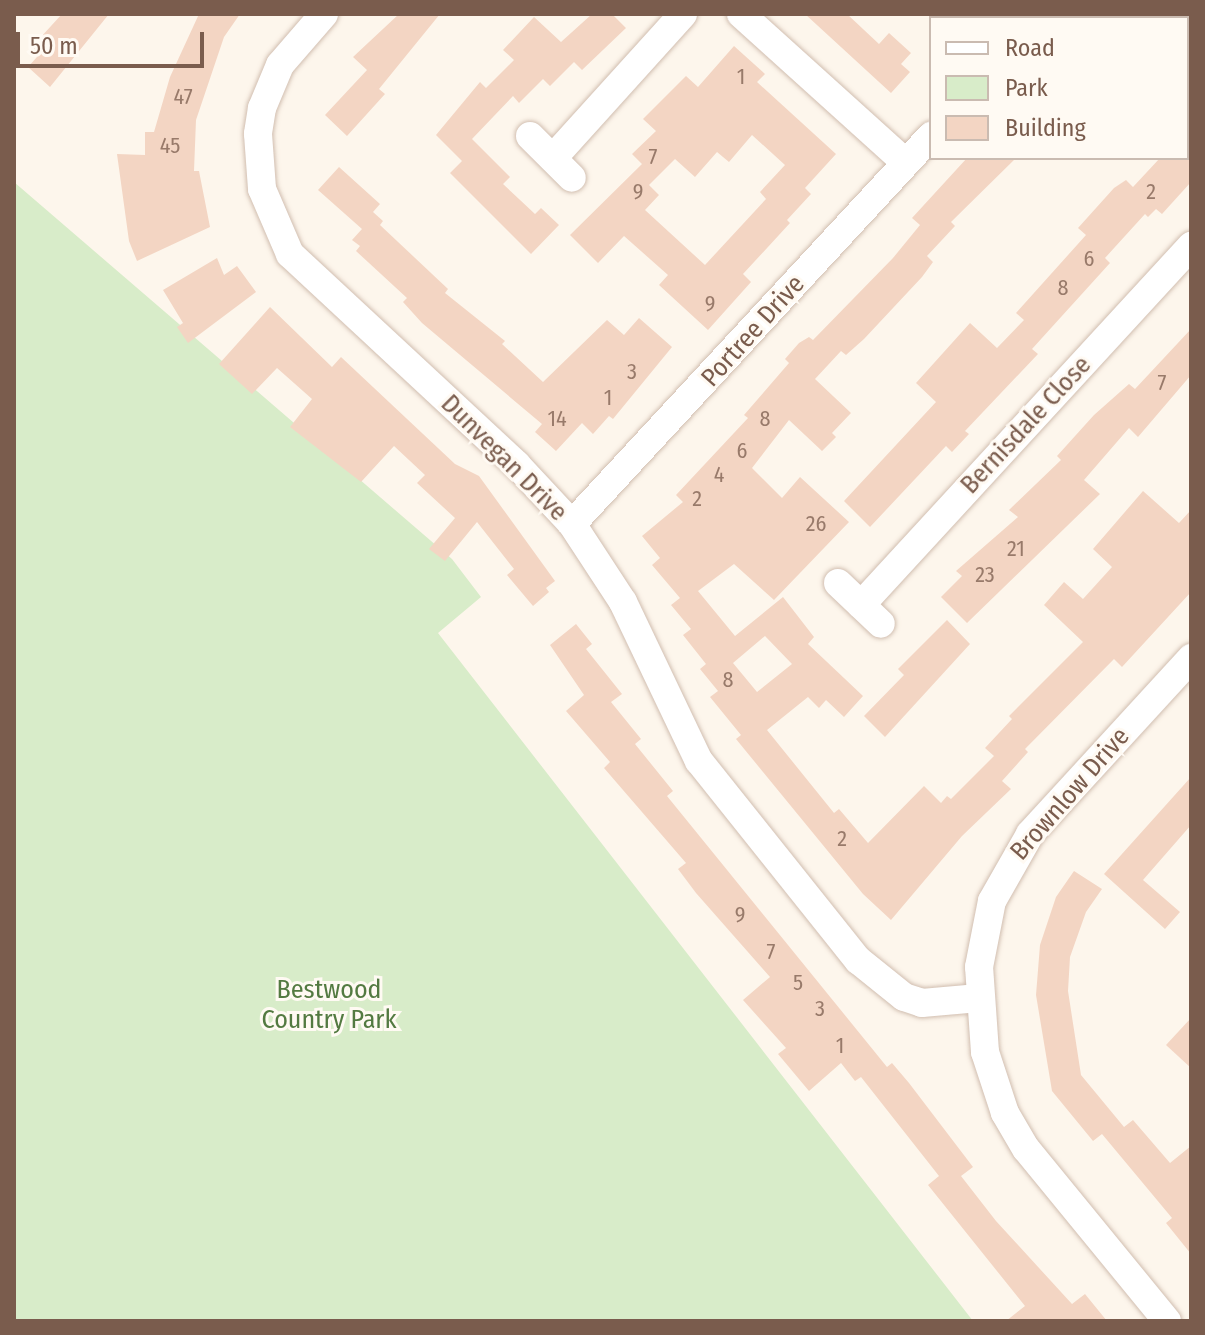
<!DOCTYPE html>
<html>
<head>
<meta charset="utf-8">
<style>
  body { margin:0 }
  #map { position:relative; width:1205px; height:1335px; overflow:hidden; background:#fdf6ec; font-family:"Fira Sans Condensed",sans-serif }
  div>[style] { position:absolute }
  .green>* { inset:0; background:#d8ecc9 }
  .building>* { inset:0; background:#f3d5c3 }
  .roads { filter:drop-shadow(0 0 2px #d1beb0) drop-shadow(0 0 2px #d1beb0) }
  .minor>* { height:28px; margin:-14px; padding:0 14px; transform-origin:14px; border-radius:14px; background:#fff }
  span { translate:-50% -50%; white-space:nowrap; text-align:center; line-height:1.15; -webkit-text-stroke:6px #fffaf3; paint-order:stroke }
  .number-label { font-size:22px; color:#987a6a }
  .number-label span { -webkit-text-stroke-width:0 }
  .street-label { font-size:26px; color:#7a5c4d }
  .park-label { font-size:26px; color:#537a41 }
  .frame { position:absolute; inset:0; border:16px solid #7a5c4d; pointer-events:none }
  .legend { position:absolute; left:929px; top:16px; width:260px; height:144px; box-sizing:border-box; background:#fffaf3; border:2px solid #cabbb1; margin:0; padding:10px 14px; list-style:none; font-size:24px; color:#7a5c4d }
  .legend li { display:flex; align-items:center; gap:16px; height:40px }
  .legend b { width:40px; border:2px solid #cabbb1 }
  .scale { position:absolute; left:16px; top:32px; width:188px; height:36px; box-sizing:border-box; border:4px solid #7a5c4d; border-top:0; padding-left:10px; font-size:24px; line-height:28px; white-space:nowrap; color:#7a5c4d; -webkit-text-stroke:6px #fffaf3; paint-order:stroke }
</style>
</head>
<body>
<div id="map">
  <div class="green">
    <i style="clip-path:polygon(14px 182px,452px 559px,481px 597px,438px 633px,973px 1321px,14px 1321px)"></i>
  </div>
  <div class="building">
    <i style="clip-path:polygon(62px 14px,109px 14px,50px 87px,28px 67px,37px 57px,29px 50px)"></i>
    <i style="clip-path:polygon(199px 14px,240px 14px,224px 37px,196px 120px,194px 171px,199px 171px,210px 227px,137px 261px,129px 241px,117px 154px,145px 155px,145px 132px,154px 132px,170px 77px)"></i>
    <i style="clip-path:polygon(399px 14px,440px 14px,379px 89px,385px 94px,347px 136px,325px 115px,367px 70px,353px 57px)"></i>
    <i style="clip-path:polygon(592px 14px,612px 14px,626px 28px,582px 70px,574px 62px,550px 86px,543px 79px,519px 103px,513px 96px,472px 139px,510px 177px,503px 184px,535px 214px,541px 208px,559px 225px,531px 254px,450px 173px,462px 161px,436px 135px,480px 82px,486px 88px,514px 60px,503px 50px,534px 17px,561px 42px)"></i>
    <i style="clip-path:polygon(805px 14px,847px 14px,879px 44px,889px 33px,911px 53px,901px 64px,910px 72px,891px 93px)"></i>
    <i style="clip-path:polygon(evenodd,734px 46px,765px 74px,757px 82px,836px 154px,805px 188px,811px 194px,787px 220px,790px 223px,743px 274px,751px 282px,708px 330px,659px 285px,668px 275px,624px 236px,598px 263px,570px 235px,642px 164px,632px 154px,656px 131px,643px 119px,686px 76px,698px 87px,734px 46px,752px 135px,785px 165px,760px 192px,766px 199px,705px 265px,645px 210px,659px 195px,649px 185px,675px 159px,695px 177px,717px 152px,729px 162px,752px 135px)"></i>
    <i style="clip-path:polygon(evenodd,967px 158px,1016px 158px,951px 222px,955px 226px,927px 256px,933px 262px,922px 277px,864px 339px,846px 355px,841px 351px,815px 379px,851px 413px,832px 433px,836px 437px,822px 451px,789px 420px,752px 468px,782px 498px,800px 477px,849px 522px,774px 600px,734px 564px,698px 591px,735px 636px,783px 597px,814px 637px,808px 644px,863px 696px,844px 717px,826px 700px,819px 708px,808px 697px,767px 730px,834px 813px,839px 809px,868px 843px,924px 786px,941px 803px,947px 796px,951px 799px,994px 756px,985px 748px,1012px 719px,1009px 716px,1083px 642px,1044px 605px,1064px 582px,1083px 599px,1112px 567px,1093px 549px,1143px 491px,1179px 523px,1191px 510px,1191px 592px,1122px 667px,1114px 659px,1025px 749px,1028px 752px,1002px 781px,1011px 789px,962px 836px,891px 920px,863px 894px,736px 739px,741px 735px,710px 697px,718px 691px,700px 669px,706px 664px,683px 635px,691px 629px,671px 605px,680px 598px,652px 565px,660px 558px,642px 536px,683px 502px,676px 495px,748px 418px,744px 415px,789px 363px,785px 359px,799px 343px,809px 337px,813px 340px,893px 258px,920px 225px,912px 218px,967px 158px,765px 636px,792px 664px,757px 692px,733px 663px,765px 636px)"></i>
    <i style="clip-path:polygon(1160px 158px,1191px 158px,1191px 182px,1162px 214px,1156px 209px,1148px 217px,1145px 214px,1105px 258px,1110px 263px,1032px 349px,1038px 354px,965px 431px,969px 434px,952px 452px,946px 446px,870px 527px,844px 501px,936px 402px,916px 383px,970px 323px,997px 348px,1024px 320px,1016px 313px,1086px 235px,1078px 228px,1114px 188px,1126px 180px,1133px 187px)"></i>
    <i style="clip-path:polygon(339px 167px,380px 204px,373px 212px,383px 221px,380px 225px,448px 289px,445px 293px,505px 341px,502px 344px,543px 382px,607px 320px,624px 335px,639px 318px,672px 347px,613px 419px,609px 416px,593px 434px,582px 423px,556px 451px,535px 432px,542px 424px,422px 323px,403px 302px,407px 298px,356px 251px,360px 246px,352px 240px,362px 229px,318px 190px)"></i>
    <i style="clip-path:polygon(217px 258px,224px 275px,237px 266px,256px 292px,188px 343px,177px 327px,183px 323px,163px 290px)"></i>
    <i style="clip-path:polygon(270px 307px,332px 367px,341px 357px,455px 464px,479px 476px,555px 581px,546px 588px,549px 592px,533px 606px,507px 575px,514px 569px,477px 522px,445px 561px,429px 549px,455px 518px,417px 483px,425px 475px,394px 446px,361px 482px,290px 427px,312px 399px,277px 368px,252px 394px,219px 364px)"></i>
    <i style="clip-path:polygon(1191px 329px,1191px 375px,1138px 437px,1129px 428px,1084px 480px,1100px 494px,967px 623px,941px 597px,962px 576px,956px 571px,1018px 517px,1009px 510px,1061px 460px,1057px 456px,1094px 415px,1129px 384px,1135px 389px)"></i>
    <i style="clip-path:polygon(947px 620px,970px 644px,885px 737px,864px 716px,904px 675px,898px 669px)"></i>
    <i style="clip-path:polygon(576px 624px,592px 644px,586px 649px,622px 694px,611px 702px,641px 739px,635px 744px,673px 791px,667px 796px,887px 1067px,892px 1063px,909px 1083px,973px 1167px,961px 1176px,996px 1221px,1072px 1304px,1085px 1294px,1107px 1321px,1006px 1321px,1025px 1306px,928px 1185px,939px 1176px,861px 1077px,855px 1081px,841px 1063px,809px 1091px,778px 1054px,786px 1048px,743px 1000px,770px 977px,696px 893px,678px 869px,686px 863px,604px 768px,610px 762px,566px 711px,584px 695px,550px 645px)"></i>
    <i style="clip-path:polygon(1191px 777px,1191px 825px,1143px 880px,1180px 912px,1165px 929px,1104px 874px)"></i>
    <i style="clip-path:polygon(1074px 871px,1102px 889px,1086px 912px,1070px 957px,1068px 991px,1081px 1075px,1124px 1127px,1133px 1120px,1170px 1163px,1191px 1146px,1191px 1254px,1166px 1223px,1172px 1218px,1102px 1134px,1093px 1141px,1052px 1091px,1036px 995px,1040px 945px,1056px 897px)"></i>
    <i style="clip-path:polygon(1191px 1018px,1191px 1068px,1166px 1045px)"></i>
  </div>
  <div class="roads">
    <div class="minor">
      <i style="left:324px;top:14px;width:67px;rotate:130.8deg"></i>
      <i style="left:280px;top:65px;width:47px;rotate:112.7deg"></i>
      <i style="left:262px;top:108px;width:26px;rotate:99deg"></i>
      <i style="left:258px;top:134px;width:55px;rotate:85.8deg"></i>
      <i style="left:262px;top:189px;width:71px;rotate:66.7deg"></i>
      <i style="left:290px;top:254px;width:309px;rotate:42.9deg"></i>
      <i style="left:516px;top:464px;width:82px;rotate:47deg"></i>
      <i style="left:572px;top:524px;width:93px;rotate:56.8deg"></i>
      <i style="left:623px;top:602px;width:176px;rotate:64.5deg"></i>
      <i style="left:699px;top:761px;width:255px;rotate:51.4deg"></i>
      <i style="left:858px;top:960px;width:59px;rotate:38.8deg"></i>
      <i style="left:904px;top:997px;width:19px;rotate:18deg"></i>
      <i style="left:922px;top:1003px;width:57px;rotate:-5deg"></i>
      <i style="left:741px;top:14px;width:222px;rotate:42.1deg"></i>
      <i style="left:1187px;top:44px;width:4px;rotate:27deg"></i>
      <i style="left:530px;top:136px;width:59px;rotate:45deg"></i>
      <i style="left:553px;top:158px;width:194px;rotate:-47.9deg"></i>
      <i style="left:572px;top:524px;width:529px;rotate:-47.22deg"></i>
      <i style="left:838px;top:583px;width:59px;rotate:43.6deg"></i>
      <i style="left:861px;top:605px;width:488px;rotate:-47.4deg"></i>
      <i style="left:1167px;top:1321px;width:222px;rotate:-129.3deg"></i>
      <i style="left:1026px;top:1149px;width:42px;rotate:-120.3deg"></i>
      <i style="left:1005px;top:1113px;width:64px;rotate:-108.2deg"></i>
      <i style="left:985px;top:1052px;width:85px;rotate:-94deg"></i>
      <i style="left:979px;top:967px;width:67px;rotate:-78.9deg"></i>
      <i style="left:992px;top:901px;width:77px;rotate:-60.4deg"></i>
      <i style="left:1030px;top:834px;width:239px;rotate:-47.5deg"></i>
    </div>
  </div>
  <div class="number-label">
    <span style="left:741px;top:77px">1</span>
    <span style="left:183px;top:97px">47</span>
    <span style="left:170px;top:146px">45</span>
    <span style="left:653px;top:157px">7</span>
    <span style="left:638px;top:192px">9</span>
    <span style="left:1151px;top:192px">2</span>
    <span style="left:1089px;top:259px">6</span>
    <span style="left:1063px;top:288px">8</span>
    <span style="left:710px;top:304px">9</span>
    <span style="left:632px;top:372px">3</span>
    <span style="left:1162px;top:383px">7</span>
    <span style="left:608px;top:398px">1</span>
    <span style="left:557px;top:419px">14</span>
    <span style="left:765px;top:419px">8</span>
    <span style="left:742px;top:451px">6</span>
    <span style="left:719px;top:475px">4</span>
    <span style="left:697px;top:499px">2</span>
    <span style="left:816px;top:524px">26</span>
    <span style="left:1016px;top:549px">21</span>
    <span style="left:985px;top:575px">23</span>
    <span style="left:728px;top:680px">8</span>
    <span style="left:842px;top:839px">2</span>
    <span style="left:740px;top:915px">9</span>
    <span style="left:771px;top:952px">7</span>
    <span style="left:798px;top:983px">5</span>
    <span style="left:820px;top:1009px">3</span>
    <span style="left:840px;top:1046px">1</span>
  </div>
  <div class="street-label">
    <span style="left:753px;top:331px;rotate:-48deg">Portree Drive</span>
    <span style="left:1026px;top:425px;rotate:-47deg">Bernisdale Close</span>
    <span style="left:504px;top:458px;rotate:45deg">Dunvegan Drive</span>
    <span style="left:1070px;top:794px;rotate:-49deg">Brownlow Drive</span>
  </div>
  <div class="park-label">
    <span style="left:329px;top:1005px">Bestwood<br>Country Park</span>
  </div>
  <div class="frame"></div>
  <ul class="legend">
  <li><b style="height:10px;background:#fff"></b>Road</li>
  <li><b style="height:22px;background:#d8ecc9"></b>Park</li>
  <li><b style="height:22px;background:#f3d5c3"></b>Building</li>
  </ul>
  <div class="scale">50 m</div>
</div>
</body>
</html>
